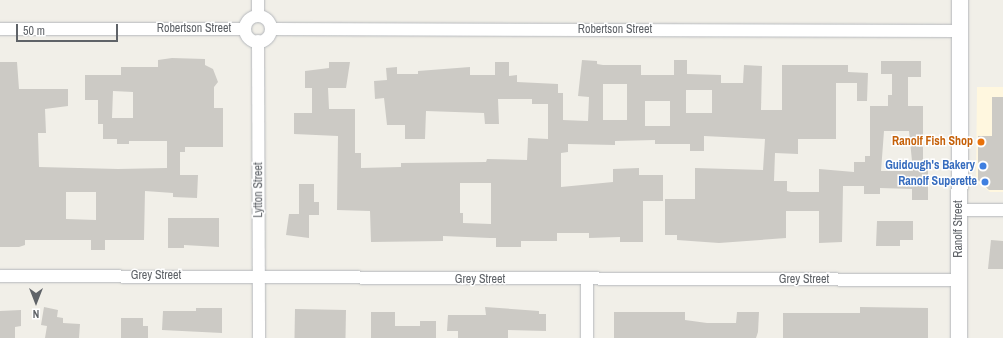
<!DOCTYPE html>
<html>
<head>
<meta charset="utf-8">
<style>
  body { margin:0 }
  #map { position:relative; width:1003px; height:338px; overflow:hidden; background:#f1efe8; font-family:"Archivo Narrow",sans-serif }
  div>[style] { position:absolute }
  .commercial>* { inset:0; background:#fff7df }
  .building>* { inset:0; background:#cccac5; transform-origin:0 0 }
  .roads { filter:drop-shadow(0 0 1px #b5b8bc) drop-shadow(0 0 1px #b5b8bc) }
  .street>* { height:12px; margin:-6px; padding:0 6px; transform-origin:6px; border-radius:6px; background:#fff }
  .street>.ring { margin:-6px; padding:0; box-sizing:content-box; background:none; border:12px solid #fff; border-radius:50% }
  .secondary>* { height:16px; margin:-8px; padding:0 8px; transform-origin:8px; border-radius:8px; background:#fff }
  .dots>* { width:11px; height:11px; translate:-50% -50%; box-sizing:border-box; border:2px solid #fff; border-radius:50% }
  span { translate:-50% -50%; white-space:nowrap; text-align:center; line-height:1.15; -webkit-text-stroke:3px #fff; paint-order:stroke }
  .street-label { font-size:12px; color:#5f6368 }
  .food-label { font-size:12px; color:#c56008; font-weight:700 }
  .right { translate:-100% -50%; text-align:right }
  .shop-label { font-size:12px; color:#366cbe; font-weight:700 }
  .north { position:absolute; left:16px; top:282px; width:40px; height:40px; -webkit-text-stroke:3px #fff; paint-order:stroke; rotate:180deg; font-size:11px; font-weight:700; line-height:16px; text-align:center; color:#5f6368 }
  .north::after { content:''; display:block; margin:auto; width:14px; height:18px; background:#5f6368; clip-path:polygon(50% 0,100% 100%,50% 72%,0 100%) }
  .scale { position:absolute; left:16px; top:24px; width:102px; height:18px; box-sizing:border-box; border:2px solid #5f6368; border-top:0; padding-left:5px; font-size:12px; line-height:14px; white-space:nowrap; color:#5f6368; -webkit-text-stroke:3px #fff; paint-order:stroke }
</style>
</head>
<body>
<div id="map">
  <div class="commercial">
    <i style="clip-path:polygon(977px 87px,1003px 87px,1003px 192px,990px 192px,976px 181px)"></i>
  </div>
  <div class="building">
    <i style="clip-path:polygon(evenodd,172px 58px,205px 59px,205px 65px,213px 69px,218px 82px,214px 87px,214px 108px,223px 108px,223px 147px,185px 147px,185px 152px,180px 152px,180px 175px,198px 175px,197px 198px,173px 197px,173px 193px,145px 191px,144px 240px,105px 240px,105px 250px,91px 250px,91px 240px,25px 240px,25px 245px,19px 247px,0 247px,0 62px,17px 62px,19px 89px,68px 89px,68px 106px,45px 109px,46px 133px,38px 133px,39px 167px,118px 169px,167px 168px,167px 141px,129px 141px,129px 144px,117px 144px,117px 139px,103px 139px,103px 124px,98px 124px,98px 100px,85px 100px,85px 75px,121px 75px,121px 67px,158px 67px,158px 60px,172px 58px,113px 91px,133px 92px,133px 118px,112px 118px,113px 91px,172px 58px,66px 192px,96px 192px,96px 220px,66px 219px,66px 192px)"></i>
    <i style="clip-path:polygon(evenodd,582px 60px,597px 61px,597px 64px,603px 65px,641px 65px,641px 75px,674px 75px,674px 60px,687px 60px,687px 74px,721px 75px,721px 83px,743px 83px,744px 65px,762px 66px,761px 110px,782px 110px,782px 65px,848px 65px,848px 72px,868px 73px,867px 101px,857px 101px,857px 83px,836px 83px,836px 139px,798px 139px,798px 154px,775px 153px,774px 181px,787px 181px,787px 191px,791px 192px,819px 192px,819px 169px,854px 172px,854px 162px,865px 162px,865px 156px,870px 156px,870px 106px,888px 106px,888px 95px,892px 95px,892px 74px,881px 74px,881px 61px,921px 61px,921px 77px,908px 77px,908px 106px,923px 106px,923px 169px,928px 169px,928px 200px,912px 200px,912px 189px,880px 188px,880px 194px,864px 194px,864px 186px,843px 186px,842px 242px,819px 243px,819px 211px,786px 211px,786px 238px,719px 243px,677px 240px,677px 235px,665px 235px,665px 199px,695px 199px,695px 168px,763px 170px,765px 139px,704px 136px,704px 151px,690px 151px,690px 144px,655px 144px,655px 140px,615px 141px,615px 145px,568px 144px,568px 152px,561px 153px,561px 187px,613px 182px,613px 169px,639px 168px,639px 175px,663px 175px,663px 201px,643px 201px,643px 242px,620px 242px,620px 237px,589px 238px,589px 233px,557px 233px,557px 241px,521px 241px,521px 247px,496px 247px,496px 238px,490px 238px,443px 236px,443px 241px,371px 242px,370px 211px,337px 210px,338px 136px,294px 134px,294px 113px,312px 113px,312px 88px,305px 88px,305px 71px,329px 68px,329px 62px,350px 62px,346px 88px,328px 88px,329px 109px,355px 109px,355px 153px,361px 153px,361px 168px,401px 167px,401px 163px,486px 162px,487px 159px,527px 160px,528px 138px,548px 139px,548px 104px,532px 104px,532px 99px,498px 99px,499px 124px,485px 124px,484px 113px,426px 111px,425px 139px,405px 139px,405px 125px,387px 125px,384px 98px,375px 99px,374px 81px,387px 80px,386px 68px,397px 67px,397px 74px,418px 74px,418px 71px,470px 67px,470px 75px,495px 75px,495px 62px,509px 62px,509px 76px,517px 75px,517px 82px,558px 84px,558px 93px,563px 93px,563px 120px,588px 121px,589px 97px,578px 96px,582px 60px,603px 84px,627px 84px,627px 120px,603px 120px,603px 84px,582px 60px,686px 90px,712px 90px,712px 113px,686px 113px,686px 90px,582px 60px,645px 101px,670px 101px,670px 126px,645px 126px,645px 101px,582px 60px,884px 131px,909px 131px,913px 171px,881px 171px,884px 131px,582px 60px,460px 183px,491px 183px,491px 224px,463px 223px,463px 213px,460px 213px,460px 183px)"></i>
    <i style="clip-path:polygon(992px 97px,1003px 97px,1003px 190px,989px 190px,978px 180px,978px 136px,992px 136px)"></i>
    <i style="clip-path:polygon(299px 184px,314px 184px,314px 202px,319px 202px,319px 215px,309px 215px,309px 238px,286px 235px,289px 214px,299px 214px)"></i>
    <i style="clip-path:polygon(168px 218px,219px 218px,219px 247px,184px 245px,184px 248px,168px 248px)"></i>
    <i style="clip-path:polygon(877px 221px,913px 221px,913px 240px,900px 240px,900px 246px,876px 246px)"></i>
    <i style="clip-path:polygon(991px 240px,1003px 241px,1003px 269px,988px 269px)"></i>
    <i style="clip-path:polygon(44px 307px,58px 310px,57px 317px,63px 318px,63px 323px,80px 324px,79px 338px,45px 338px,47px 326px,41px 325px)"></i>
    <i style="clip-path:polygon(485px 307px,539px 311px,539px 314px,546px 314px,546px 331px,508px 330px,508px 338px,458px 338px,458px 331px,447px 331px,448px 315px,486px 315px)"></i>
    <i style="clip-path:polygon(860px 307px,928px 308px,928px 338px,783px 338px,783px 313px,860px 313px)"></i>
    <i style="clip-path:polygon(196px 308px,222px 308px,222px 333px,162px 330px,163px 311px,196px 311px)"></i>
    <i style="left:295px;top:309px;width:51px;height:29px;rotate:1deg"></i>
    <i style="clip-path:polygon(21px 310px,21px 326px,15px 327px,15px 338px,0 338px,0 311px)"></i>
    <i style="clip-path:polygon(371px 312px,395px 312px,395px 326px,420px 326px,420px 321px,436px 321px,436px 338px,371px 338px)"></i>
    <i style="clip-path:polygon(614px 312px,685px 312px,685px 320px,707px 323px,736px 323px,737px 312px,759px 312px,758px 332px,756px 338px,614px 338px)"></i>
    <i style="clip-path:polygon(121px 318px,143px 318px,143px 326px,148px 326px,148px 338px,121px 338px)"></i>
  </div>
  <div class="roads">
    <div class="street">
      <i style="left:258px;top:16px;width:16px;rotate:-90deg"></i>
      <i class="ring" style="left:245px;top:16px;width:14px;height:14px"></i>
      <i style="left:0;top:29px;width:245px"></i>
      <i style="left:271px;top:29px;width:689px;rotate:0.17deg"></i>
      <i style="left:258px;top:41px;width:297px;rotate:89.8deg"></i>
      <i style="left:959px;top:210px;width:44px"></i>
      <i style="left:0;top:276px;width:959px;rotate:0.24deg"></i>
      <i style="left:587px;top:280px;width:58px;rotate:90deg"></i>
    </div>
    <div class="secondary">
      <i style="left:959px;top:338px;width:338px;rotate:-89.8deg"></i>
    </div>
  </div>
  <div class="dots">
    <i style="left:981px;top:142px;background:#e8710a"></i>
    <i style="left:983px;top:166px;background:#3f7fe0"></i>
    <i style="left:985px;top:182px;background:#3f7fe0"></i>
  </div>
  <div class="street-label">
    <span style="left:194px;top:29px">Robertson Street</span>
    <span style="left:615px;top:30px">Robertson Street</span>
    <span style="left:259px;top:190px;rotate:-90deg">Lytton Street</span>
    <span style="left:959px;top:229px;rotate:-90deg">Ranolf Street</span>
    <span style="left:156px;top:276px">Grey Street</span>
    <span style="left:480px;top:280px">Grey Street</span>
    <span style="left:804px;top:280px">Grey Street</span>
  </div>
  <div class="food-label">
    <span class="right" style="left:973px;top:142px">Ranolf Fish Shop</span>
  </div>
  <div class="shop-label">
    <span class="right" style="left:975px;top:166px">Guidough's Bakery</span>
    <span class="right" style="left:977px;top:182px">Ranolf Superette</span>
  </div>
  <div class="north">N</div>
  <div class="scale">50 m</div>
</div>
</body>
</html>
